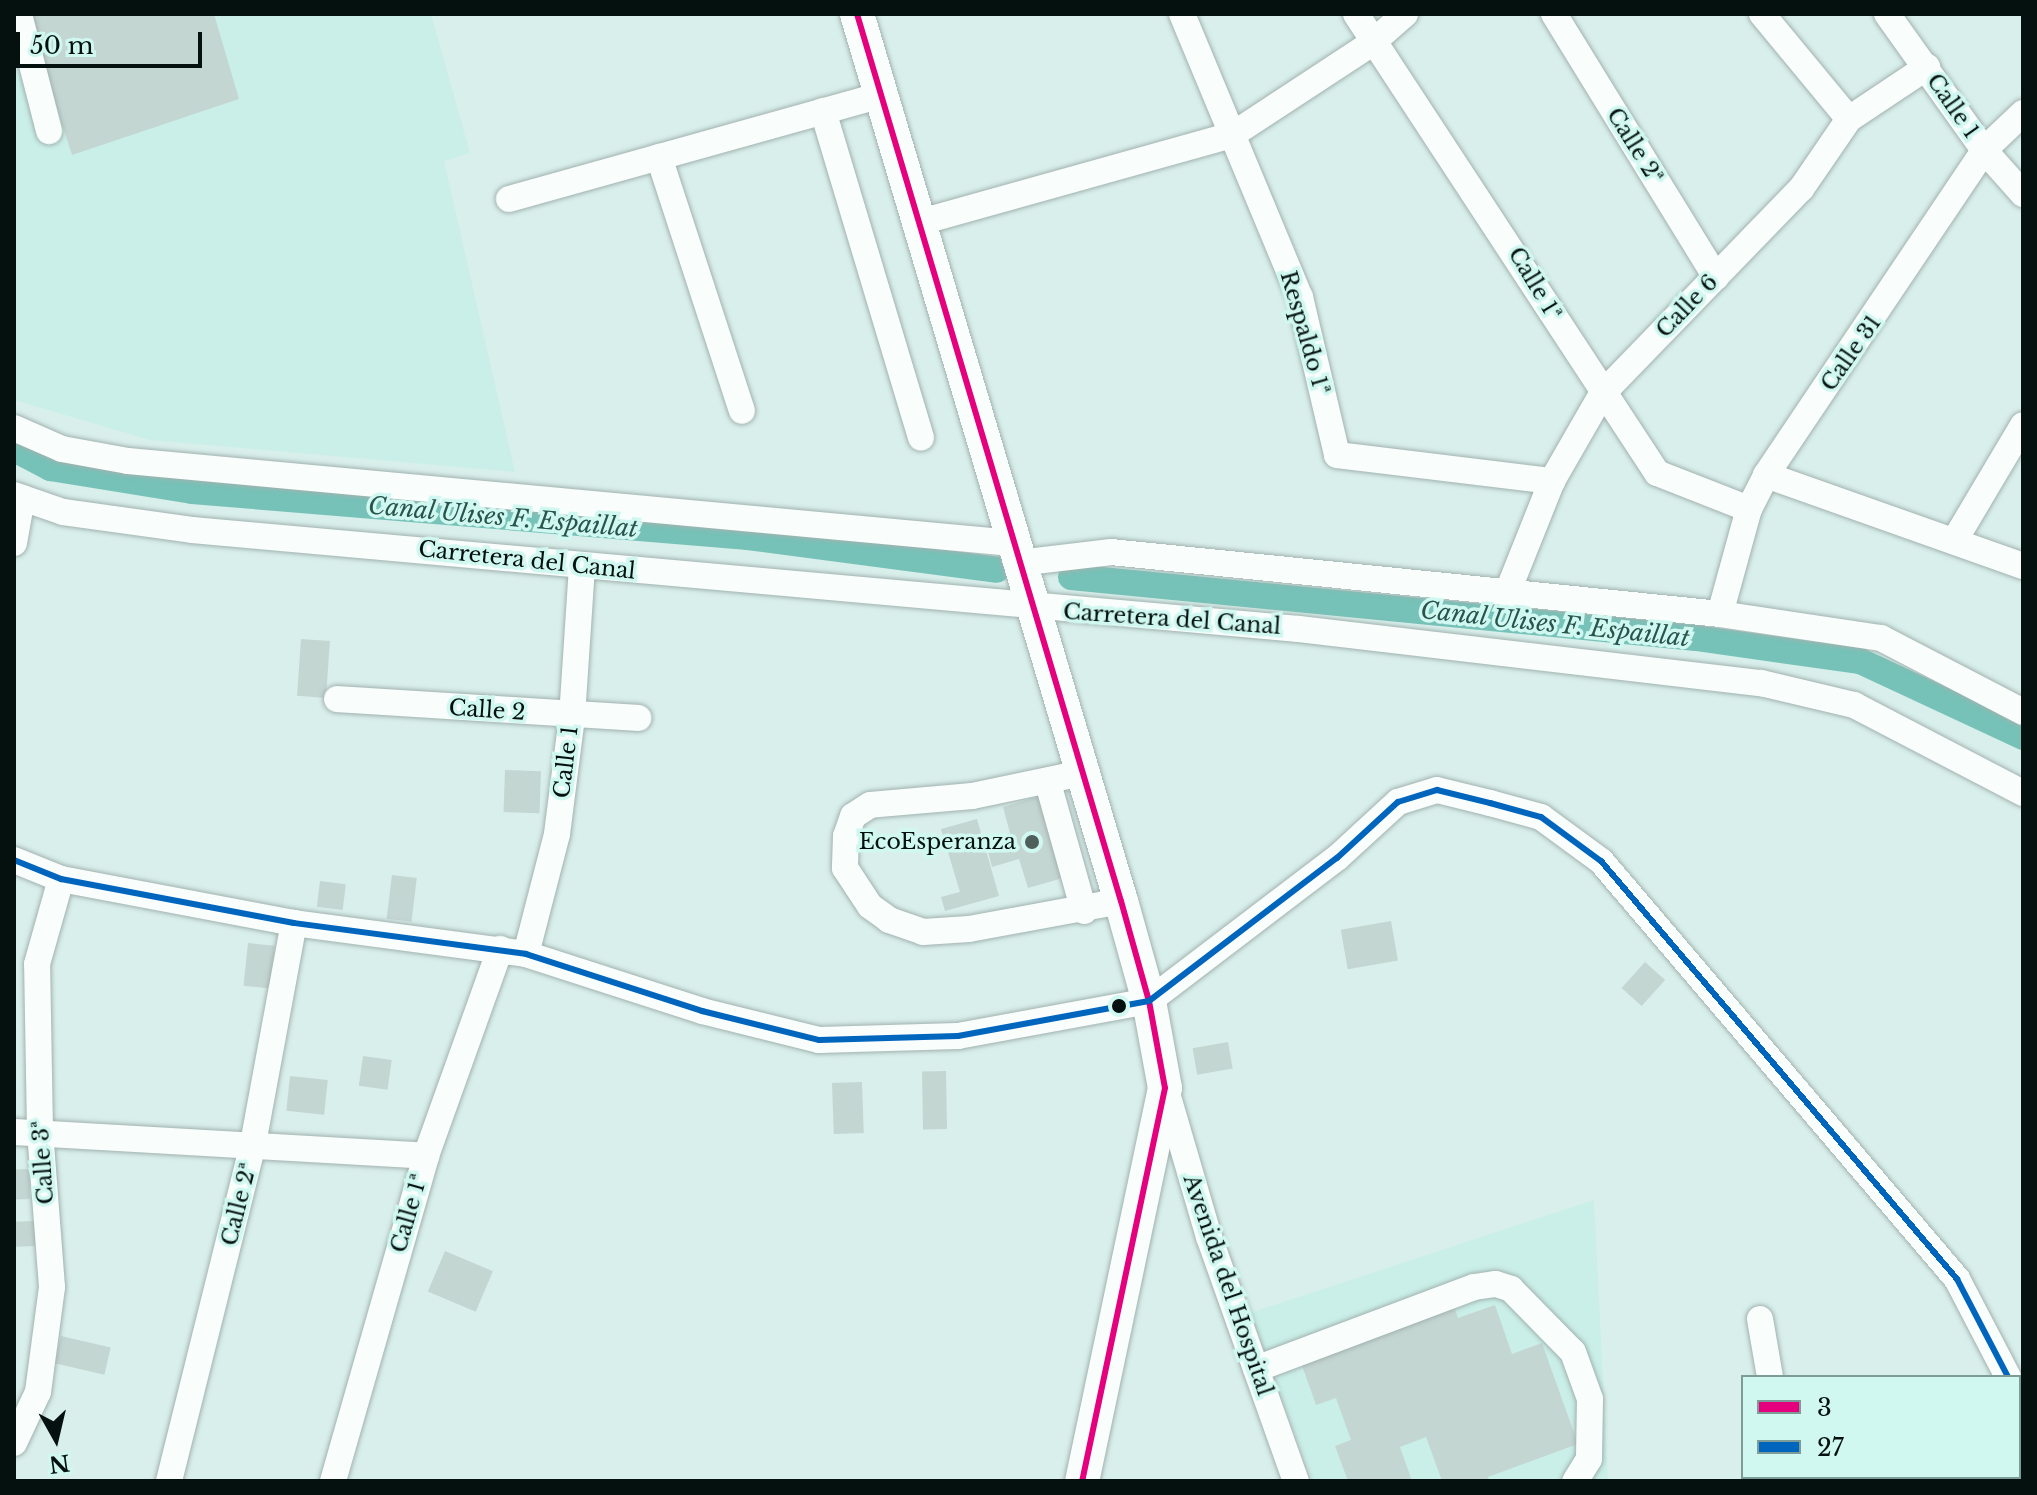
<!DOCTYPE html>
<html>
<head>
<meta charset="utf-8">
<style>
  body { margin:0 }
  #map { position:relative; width:2037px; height:1495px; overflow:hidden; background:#d9efeb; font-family:"Libre Baskerville",serif }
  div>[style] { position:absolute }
  .built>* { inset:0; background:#caefe8 }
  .canal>* { height:26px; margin:-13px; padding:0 13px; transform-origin:13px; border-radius:13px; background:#76c2b8 }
  .building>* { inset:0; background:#c4d6d2; transform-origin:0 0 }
  .roads { filter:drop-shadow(0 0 2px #a1b2af) drop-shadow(0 0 2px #a1b2af) }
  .minor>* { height:26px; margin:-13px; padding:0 13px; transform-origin:13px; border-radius:13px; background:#f9fdfc }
  .major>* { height:34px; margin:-17px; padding:0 17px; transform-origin:17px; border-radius:17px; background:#f9fdfc }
  .bus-1>* { height:6px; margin:-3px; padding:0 3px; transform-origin:3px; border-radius:3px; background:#e5007d }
  .bus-2>* { height:6px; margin:-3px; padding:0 3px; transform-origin:3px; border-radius:3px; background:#0065bd }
  .dots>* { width:22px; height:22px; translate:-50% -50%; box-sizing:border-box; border:4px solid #d0f8f1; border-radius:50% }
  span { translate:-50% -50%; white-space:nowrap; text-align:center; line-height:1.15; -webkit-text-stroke:7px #d0f8f1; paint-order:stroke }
  .street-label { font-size:22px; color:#04110f }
  .poi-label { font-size:22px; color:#04110f }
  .right { translate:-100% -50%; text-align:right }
  .water-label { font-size:24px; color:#28544e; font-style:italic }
  .frame { position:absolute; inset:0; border:16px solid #04110f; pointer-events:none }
  .legend { position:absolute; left:1741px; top:1375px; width:280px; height:104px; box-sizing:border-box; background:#d0f8f1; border:2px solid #7e9c97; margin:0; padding:10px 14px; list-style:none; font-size:24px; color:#04110f }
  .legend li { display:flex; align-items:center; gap:16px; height:40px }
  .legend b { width:40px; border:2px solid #7e9c97 }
  .north { position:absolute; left:16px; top:1399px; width:80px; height:80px; -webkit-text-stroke:6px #d0f8f1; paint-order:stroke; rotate:172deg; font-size:22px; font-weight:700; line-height:32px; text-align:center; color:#04110f }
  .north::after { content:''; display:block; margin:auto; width:28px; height:36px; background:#04110f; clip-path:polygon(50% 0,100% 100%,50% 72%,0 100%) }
  .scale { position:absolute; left:16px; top:32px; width:186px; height:36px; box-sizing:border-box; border:4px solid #04110f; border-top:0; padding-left:10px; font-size:24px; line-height:28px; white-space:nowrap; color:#04110f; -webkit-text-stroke:6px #d0f8f1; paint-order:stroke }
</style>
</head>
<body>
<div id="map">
  <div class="built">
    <i style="clip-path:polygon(14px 14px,431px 14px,470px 153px,444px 161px,515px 472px,150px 440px,14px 400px)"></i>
    <i style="clip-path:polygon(1594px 1200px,1608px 1481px,1313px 1481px,1250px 1313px)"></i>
  </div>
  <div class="canal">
    <i style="left:14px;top:449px;width:41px;rotate:27.8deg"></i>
    <i style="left:50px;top:468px;width:144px;rotate:9.2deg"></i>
    <i style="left:192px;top:491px;width:558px;rotate:4.73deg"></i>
    <i style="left:748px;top:537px;width:251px;rotate:7.5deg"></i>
    <i style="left:1071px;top:577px;width:628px;rotate:5.57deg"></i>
    <i style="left:1696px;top:638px;width:166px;rotate:8deg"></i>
    <i style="left:1860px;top:661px;width:180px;rotate:25deg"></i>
  </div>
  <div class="building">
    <i style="clip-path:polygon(27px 14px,214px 14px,239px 99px,72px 155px)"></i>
    <i style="left:301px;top:639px;width:29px;height:57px;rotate:4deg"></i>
    <i style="left:505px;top:770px;width:36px;height:42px;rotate:2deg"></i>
    <i style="clip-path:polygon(1040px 796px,1063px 878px,1028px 888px,1019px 859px,992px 867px,985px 840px,1010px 833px,1003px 807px)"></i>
    <i style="clip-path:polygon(977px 819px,999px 896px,945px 911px,941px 897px,960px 892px,941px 829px)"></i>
    <i style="left:392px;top:875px;width:25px;height:44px;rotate:7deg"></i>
    <i style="left:320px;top:881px;width:26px;height:26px;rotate:7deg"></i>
    <i style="left:1391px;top:921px;width:40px;height:51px;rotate:80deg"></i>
    <i style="left:248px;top:943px;width:27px;height:43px;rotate:6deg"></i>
    <i style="left:1645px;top:962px;width:27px;height:35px;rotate:42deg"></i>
    <i style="left:1228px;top:1042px;width:27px;height:36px;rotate:80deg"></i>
    <i style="left:363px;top:1056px;width:29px;height:30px;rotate:8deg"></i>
    <i style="left:946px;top:1071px;width:58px;height:24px;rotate:89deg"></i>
    <i style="left:290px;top:1076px;width:38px;height:35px;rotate:6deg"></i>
    <i style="left:862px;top:1082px;width:51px;height:30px;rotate:88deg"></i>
    <i style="left:29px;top:1169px;width:30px;height:15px;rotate:88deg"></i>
    <i style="left:35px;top:1221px;width:25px;height:21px;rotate:88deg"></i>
    <i style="left:445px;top:1251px;width:52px;height:44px;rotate:23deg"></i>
    <i style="clip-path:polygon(1453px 1303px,1458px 1318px,1495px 1305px,1512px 1354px,1542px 1343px,1578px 1444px,1488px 1477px,1489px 1481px,1442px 1481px,1426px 1437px,1400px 1447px,1412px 1481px,1348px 1481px,1335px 1446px,1351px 1440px,1336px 1398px,1316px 1405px,1299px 1357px)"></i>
    <i style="left:61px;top:1336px;width:51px;height:28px;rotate:13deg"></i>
  </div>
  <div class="roads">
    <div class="minor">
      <i style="left:19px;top:14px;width:121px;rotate:75.6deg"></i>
      <i style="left:1182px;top:14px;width:307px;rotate:67.4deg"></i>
      <i style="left:1300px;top:297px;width:162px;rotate:76.8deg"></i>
      <i style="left:1337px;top:455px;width:217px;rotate:6.9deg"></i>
      <i style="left:1356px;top:14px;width:549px;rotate:56.74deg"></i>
      <i style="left:1657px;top:473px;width:99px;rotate:21.4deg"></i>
      <i style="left:1554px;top:14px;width:309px;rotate:58.4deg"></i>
      <i style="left:1762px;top:14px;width:136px;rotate:50.4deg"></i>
      <i style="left:1887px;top:14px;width:167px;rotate:54.5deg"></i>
      <i style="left:1984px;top:150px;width:59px;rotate:48.4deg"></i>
      <i style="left:823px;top:111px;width:341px;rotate:73.3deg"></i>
      <i style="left:659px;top:157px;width:267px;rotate:71.9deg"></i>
      <i style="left:509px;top:199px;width:386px;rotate:-15.6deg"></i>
      <i style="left:917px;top:223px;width:327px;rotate:-15.6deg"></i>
      <i style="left:1232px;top:135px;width:168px;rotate:-33.3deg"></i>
      <i style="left:1372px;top:43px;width:44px;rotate:-41.3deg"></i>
      <i style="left:14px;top:428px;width:52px;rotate:23.6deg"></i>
      <i style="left:62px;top:449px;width:67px;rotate:10.3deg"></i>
      <i style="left:128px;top:461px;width:888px;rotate:5.3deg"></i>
      <i style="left:1766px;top:475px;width:273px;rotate:19.5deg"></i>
      <i style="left:14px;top:495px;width:52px;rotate:19.1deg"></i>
      <i style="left:63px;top:512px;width:130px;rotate:7.9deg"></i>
      <i style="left:192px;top:530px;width:1111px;rotate:5.11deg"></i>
      <i style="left:1299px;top:629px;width:465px;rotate:6.7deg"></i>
      <i style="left:1761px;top:683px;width:96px;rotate:13.3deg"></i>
      <i style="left:1854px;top:705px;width:191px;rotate:27.5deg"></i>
      <i style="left:1956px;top:538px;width:131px;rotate:-59.3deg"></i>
      <i style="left:14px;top:543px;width:46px;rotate:-79.9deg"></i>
      <i style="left:1018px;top:563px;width:94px;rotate:-6.7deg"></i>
      <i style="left:1111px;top:552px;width:612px;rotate:5.81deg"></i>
      <i style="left:1720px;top:614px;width:163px;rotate:8.5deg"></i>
      <i style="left:1881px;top:638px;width:160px;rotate:27.5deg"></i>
      <i style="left:1508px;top:591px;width:118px;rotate:-68.2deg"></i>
      <i style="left:1552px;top:481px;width:100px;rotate:-60.1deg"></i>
      <i style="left:1602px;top:394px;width:286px;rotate:-45.9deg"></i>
      <i style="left:1801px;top:189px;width:85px;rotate:-55.6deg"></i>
      <i style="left:1849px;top:119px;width:94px;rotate:-33.7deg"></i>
      <i style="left:1720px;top:614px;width:109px;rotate:-74.6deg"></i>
      <i style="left:1749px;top:509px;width:38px;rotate:-63deg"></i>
      <i style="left:1766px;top:475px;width:391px;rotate:-56.1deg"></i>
      <i style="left:1984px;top:150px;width:54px;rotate:-43.5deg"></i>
      <i style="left:337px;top:699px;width:302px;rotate:3.6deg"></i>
      <i style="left:1082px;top:773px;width:112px;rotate:168.2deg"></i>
      <i style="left:972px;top:796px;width:102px;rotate:175deg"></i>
      <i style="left:870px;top:805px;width:20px;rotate:147deg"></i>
      <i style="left:853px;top:816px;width:21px;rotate:109deg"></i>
      <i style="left:846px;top:836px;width:32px;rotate:92deg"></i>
      <i style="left:845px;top:868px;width:45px;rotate:56.7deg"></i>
      <i style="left:870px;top:906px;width:24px;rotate:36deg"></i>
      <i style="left:889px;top:920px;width:36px;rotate:19deg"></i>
      <i style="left:923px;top:932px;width:46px;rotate:-3.7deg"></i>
      <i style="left:969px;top:929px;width:155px;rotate:-10.4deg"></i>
      <i style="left:1048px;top:783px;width:133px;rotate:74.3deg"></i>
      <i style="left:14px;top:860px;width:51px;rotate:22deg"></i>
      <i style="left:61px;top:879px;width:237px;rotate:10.7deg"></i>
      <i style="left:294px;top:923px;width:234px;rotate:7.6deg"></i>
      <i style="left:526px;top:954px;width:185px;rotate:17.9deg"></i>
      <i style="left:702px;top:1011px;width:121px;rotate:13.9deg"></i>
      <i style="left:819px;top:1040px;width:139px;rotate:-1.6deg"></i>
      <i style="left:958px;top:1036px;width:194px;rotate:-10.4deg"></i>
      <i style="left:1149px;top:1001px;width:236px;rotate:-37.3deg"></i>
      <i style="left:1337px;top:858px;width:83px;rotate:-42.6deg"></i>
      <i style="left:1398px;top:802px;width:41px;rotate:-17.1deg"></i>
      <i style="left:1437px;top:790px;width:55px;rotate:13.8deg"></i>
      <i style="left:1490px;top:803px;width:53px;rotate:15.4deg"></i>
      <i style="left:1541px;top:817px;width:74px;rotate:36.3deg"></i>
      <i style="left:1601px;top:861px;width:549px;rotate:49.58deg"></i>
      <i style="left:1957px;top:1279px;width:110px;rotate:62.5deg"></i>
      <i style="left:526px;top:954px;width:124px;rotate:-75.5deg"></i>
      <i style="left:557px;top:834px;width:118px;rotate:-82.7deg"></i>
      <i style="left:572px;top:717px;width:151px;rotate:-86.2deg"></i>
      <i style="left:1166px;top:1090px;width:153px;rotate:73.7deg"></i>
      <i style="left:1209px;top:1237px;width:259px;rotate:70.4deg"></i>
      <i style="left:14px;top:1132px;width:413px;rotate:3.3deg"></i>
      <i style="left:1760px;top:1319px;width:59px;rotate:80.2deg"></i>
      <i style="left:1256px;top:1369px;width:233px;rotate:-20.6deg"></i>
      <i style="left:1474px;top:1287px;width:22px;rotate:-8deg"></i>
      <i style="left:1496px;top:1284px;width:16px;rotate:18deg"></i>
      <i style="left:1511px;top:1289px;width:88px;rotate:45.5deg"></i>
      <i style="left:1573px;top:1352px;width:50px;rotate:70.1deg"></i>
      <i style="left:1590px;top:1399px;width:60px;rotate:91deg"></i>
      <i style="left:1589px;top:1459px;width:26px;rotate:122deg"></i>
      <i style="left:2019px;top:1406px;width:11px;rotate:68deg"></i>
      <i style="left:14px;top:1443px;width:56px;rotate:-64.8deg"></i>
      <i style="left:38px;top:1392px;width:106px;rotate:-82.4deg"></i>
      <i style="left:52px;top:1287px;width:156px;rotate:-94.4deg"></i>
      <i style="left:40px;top:1131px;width:167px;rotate:-91deg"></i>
      <i style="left:37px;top:964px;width:88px;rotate:-74.2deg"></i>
      <i style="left:1787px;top:1477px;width:4px;rotate:76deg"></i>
      <i style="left:169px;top:1481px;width:342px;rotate:-76deg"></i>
      <i style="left:252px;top:1149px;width:230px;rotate:-79.5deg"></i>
      <i style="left:333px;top:1481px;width:338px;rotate:-74deg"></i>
      <i style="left:426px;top:1156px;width:220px;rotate:-70.3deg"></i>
    </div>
    <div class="major">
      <i style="left:857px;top:14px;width:925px;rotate:73.43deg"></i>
      <i style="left:1121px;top:901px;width:104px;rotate:74.4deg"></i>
      <i style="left:1149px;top:1001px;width:88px;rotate:79.6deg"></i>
      <i style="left:1165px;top:1088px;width:402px;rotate:101.9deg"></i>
    </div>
  </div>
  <div class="bus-1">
    <i style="left:857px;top:14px;width:925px;rotate:73.43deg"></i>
    <i style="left:1121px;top:901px;width:104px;rotate:74.4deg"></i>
    <i style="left:1149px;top:1001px;width:88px;rotate:79.6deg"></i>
    <i style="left:1165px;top:1088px;width:402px;rotate:101.9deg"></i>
  </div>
  <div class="bus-2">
    <i style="left:14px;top:860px;width:51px;rotate:22deg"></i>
    <i style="left:61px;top:879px;width:237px;rotate:10.7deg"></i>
    <i style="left:294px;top:923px;width:234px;rotate:7.6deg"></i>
    <i style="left:526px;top:954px;width:185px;rotate:17.9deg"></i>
    <i style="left:702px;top:1011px;width:121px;rotate:13.9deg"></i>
    <i style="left:819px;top:1040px;width:139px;rotate:-1.6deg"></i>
    <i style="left:958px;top:1036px;width:194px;rotate:-10.4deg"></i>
    <i style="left:1149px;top:1001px;width:236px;rotate:-37.3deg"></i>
    <i style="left:1337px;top:858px;width:83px;rotate:-42.6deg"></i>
    <i style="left:1398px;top:802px;width:41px;rotate:-17.1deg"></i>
    <i style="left:1437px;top:790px;width:55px;rotate:13.8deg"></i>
    <i style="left:1490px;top:803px;width:53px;rotate:15.4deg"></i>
    <i style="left:1541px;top:817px;width:74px;rotate:36.3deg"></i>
    <i style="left:1601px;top:861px;width:549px;rotate:49.58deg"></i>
    <i style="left:1957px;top:1279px;width:110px;rotate:62.5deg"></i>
  </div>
  <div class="dots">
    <i style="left:1032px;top:842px;background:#4f5f5c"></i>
    <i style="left:1119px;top:1006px;background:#04110f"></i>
  </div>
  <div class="street-label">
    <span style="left:1953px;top:106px;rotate:55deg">Calle 1</span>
    <span style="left:1635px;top:146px;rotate:58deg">Calle 2ª</span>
    <span style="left:1535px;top:284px;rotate:59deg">Calle 1ª</span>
    <span style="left:1687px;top:306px;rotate:-46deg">Calle 6</span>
    <span style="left:1305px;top:333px;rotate:74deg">Respaldo 1ª</span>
    <span style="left:1851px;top:353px;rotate:-55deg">Calle 31</span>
    <span style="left:527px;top:560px;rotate:6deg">Carretera del Canal</span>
    <span style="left:1172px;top:619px;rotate:4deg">Carretera del Canal</span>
    <span style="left:487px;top:710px;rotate:4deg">Calle 2</span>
    <span style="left:566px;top:762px;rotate:-83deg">Calle 1</span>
    <span style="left:43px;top:1162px;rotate:-94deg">Calle 3ª</span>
    <span style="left:239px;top:1204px;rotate:-76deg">Calle 2ª</span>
    <span style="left:409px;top:1213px;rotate:-74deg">Calle 1ª</span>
    <span style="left:1228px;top:1285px;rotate:71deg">Avenida del Hospital</span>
  </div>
  <div class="poi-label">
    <span class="right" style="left:1016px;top:842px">EcoEsperanza</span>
  </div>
  <div class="water-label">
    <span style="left:503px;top:517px;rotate:5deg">Canal Ulises F. Espaillat</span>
    <span style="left:1555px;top:624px;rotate:6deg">Canal Ulises F. Espaillat</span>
  </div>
  <div class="frame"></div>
  <ul class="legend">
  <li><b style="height:10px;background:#e5007d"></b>3</li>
  <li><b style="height:10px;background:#0065bd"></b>27</li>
  </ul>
  <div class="north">N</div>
  <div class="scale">50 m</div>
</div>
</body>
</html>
